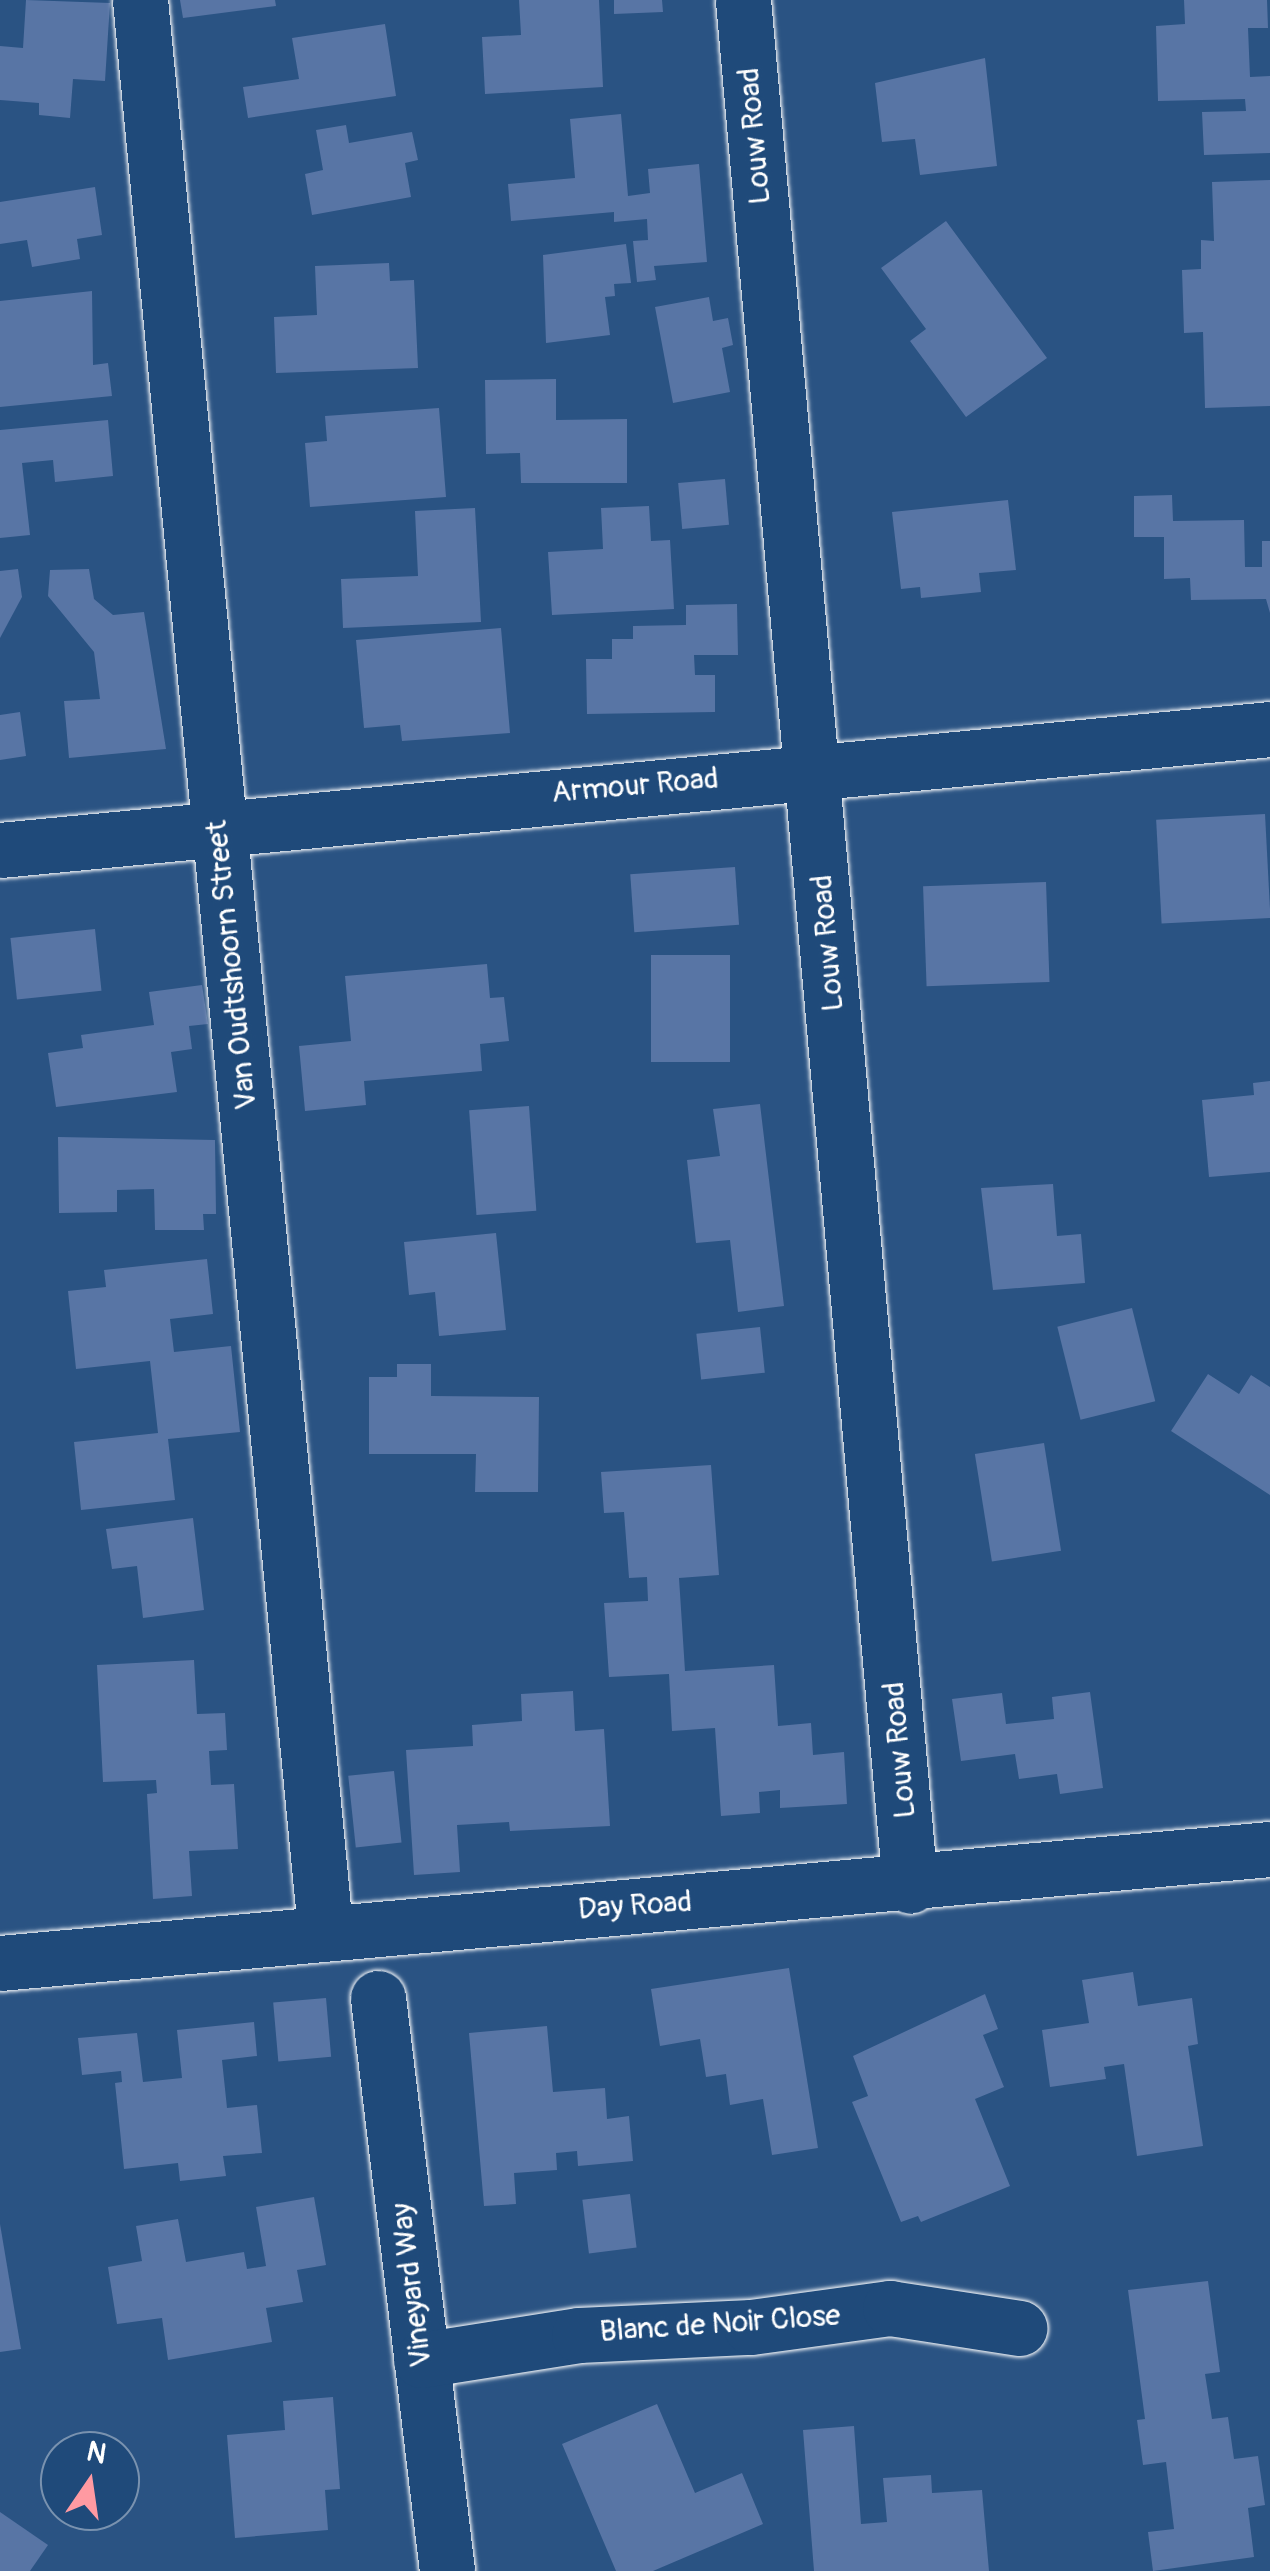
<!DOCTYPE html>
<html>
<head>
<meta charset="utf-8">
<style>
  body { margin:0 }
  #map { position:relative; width:1270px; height:2571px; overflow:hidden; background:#2a5383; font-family:Pangolin,sans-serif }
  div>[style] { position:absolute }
  .building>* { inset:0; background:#5875a5; transform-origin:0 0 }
  .roads { filter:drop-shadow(0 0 2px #fff) drop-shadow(0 0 2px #fff) }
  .minor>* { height:55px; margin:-27.5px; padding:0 27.5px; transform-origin:27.5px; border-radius:27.5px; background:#1f4a7a }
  span { translate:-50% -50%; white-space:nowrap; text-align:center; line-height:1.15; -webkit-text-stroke:8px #1f4a7a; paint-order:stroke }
  .street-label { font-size:30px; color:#fff }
  .north { position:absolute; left:40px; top:2431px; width:100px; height:100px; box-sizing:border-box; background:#1f4a7a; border:2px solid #7992af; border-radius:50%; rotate:13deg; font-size:28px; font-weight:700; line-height:40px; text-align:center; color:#fff }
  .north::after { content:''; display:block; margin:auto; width:35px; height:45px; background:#ff9aa2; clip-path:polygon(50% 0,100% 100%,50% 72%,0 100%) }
</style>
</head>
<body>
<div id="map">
  <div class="building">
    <i style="clip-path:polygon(26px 0,110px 3px,105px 81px,73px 79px,70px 118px,39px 115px,39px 103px,0 100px,0 46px,23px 48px)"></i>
    <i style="clip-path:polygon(180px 0,275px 0,276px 6px,183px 18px)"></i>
    <i style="clip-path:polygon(519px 0,599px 0,603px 87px,485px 94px,482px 37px,521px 35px)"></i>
    <i style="clip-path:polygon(614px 0,662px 0,663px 12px,614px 14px)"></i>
    <i style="clip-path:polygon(1184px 0,1267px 0,1268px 28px,1248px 28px,1250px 77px,1270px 76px,1270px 153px,1204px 155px,1202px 112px,1246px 111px,1245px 99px,1158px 101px,1156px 26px,1185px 24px)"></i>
    <i style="clip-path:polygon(385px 24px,396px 96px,248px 118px,243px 87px,299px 79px,292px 38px)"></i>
    <i style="clip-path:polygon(985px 58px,997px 166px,920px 175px,915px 139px,882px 142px,875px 83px)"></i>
    <i style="clip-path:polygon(621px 114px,628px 196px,650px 193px,648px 169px,699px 164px,707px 262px,654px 266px,656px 280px,637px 282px,633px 241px,648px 240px,647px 219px,614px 222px,614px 212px,511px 221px,508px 184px,575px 178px,570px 119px)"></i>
    <i style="clip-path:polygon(346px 125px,349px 143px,412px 132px,418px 160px,405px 163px,411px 197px,312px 215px,305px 174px,323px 170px,316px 130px)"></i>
    <i style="clip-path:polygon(1270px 180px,1270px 406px,1205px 408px,1203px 332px,1184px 333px,1182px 270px,1201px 269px,1201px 240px,1214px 241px,1212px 182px)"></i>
    <i style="clip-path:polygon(95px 187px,102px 235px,77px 239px,80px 259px,32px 267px,27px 240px,0 244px,0 202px)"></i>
    <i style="clip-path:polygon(946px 221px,1047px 358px,966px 417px,910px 341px,926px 329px,881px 268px)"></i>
    <i style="clip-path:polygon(626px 244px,631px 283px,614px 284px,615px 296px,605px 297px,610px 335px,546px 343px,543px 255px)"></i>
    <i style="clip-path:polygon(389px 263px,390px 281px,414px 280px,418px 368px,276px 373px,274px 317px,317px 315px,315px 266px)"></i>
    <i style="clip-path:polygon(92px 291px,93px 365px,108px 363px,112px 396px,0 407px,0 301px)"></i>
    <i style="clip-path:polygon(709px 297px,713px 321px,728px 318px,733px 345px,722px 348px,730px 392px,673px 403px,655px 307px)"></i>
    <i style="clip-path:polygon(556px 379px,556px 420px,627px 419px,627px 483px,521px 483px,520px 453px,486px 454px,485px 380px)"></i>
    <i style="clip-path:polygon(439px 408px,446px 497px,310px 507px,305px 443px,327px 441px,325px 416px)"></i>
    <i style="clip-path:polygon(108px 420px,113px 476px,55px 482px,53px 460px,22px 463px,30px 535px,0 538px,0 430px)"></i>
    <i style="left:725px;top:479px;width:46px;height:47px;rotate:85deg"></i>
    <i style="clip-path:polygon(1172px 495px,1173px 521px,1244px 520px,1245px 567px,1262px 567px,1262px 541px,1270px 541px,1270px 613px,1266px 599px,1191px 600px,1190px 578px,1164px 579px,1164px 537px,1134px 537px,1134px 496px)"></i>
    <i style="clip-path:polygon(1008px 500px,1016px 570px,979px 573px,981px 592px,921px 598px,920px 587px,901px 589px,892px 512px)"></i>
    <i style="clip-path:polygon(649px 506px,651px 541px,670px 540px,674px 609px,552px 615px,548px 552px,603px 549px,601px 508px)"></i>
    <i style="clip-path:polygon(475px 508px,481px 622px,343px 628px,341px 579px,418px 576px,415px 511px)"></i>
    <i style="clip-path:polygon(18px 569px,22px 597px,0 638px,0 571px)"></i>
    <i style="clip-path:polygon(89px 569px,94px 599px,113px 615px,144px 612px,166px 749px,69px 758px,64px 701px,100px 699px,94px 652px,48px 596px,50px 570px)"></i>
    <i style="clip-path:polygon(737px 604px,738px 655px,694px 655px,695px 675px,715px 675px,715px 712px,587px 714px,586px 659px,612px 659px,612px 639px,633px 639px,633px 626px,686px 625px,686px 605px)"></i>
    <i style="clip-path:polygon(501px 628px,510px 733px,402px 741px,400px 725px,364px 728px,356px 640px)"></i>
    <i style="clip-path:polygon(20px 712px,26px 756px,0 760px,0 715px)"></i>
    <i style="left:1265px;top:814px;width:104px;height:109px;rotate:87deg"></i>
    <i style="left:735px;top:867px;width:58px;height:105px;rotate:86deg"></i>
    <i style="left:1046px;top:882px;width:100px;height:123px;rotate:88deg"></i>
    <i style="left:95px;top:929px;width:62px;height:85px;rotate:84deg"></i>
    <i style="left:651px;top:955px;width:79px;height:107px"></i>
    <i style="clip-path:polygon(487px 964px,490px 998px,504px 997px,509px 1041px,480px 1044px,482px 1071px,364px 1081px,366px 1105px,305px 1111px,299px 1046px,351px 1041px,345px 976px)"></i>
    <i style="clip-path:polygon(202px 985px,208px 1024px,189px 1026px,192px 1049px,171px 1052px,177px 1092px,56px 1107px,48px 1053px,83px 1048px,81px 1035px,154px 1025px,149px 992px)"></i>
    <i style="clip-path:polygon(1270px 1081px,1270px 1172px,1209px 1177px,1202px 1100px,1254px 1095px,1253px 1083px)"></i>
    <i style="clip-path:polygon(760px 1104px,784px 1306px,738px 1312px,730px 1240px,696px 1243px,687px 1160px,720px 1156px,713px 1109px)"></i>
    <i style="left:529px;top:1106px;width:105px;height:60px;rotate:86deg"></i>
    <i style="clip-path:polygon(58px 1137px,215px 1140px,216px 1214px,203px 1214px,204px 1230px,155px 1230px,154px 1189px,117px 1190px,117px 1212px,59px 1213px)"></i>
    <i style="clip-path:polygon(1053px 1184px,1057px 1236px,1081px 1234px,1085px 1283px,993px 1290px,981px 1188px)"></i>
    <i style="clip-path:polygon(496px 1233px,506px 1330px,439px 1336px,435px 1292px,409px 1295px,404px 1242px)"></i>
    <i style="clip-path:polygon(207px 1259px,213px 1314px,170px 1319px,174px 1352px,231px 1346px,240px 1432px,168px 1439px,175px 1500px,81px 1510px,74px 1442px,158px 1433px,150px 1361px,76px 1369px,68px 1291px,106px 1287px,104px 1270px)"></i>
    <i style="left:1132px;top:1308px;width:96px;height:77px;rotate:76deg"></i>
    <i style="left:760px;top:1327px;width:46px;height:64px;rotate:84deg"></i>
    <i style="clip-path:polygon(397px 1364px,431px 1364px,431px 1396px,539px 1397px,538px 1492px,475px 1492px,476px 1454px,369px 1454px,369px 1377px,397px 1377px)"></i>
    <i style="clip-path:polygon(1208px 1374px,1239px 1394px,1251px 1375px,1270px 1387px,1270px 1495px,1171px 1431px)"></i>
    <i style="left:1044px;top:1443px;width:109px;height:70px;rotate:81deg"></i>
    <i style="clip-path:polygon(711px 1465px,719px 1575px,679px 1578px,685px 1671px,774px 1665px,778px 1726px,811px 1723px,813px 1755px,844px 1752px,847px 1804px,780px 1808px,780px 1790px,759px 1792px,760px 1813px,721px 1816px,715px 1728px,672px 1731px,669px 1674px,609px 1677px,604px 1603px,648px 1601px,647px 1577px,629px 1578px,624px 1512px,604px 1513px,601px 1472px)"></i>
    <i style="clip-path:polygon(193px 1518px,204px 1610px,143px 1618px,137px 1566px,112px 1569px,106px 1529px)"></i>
    <i style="clip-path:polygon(194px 1660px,197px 1714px,225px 1713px,227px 1750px,209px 1751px,211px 1785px,234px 1784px,238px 1849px,189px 1851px,192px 1896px,153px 1899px,147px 1794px,157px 1793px,156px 1780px,103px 1782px,97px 1665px)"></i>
    <i style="clip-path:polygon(573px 1691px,575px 1731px,604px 1729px,610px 1826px,510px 1831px,509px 1822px,457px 1825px,460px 1872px,414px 1875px,406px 1750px,473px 1746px,472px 1725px,522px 1721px,521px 1694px)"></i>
    <i style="clip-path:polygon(1090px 1692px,1103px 1788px,1060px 1794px,1057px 1774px,1019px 1779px,1015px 1754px,961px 1761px,952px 1699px,1002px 1693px,1006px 1724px,1054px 1719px,1052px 1697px)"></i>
    <i style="left:394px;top:1771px;width:72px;height:46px;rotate:84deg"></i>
    <i style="clip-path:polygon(789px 1968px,818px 2148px,772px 2155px,763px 2099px,730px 2105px,726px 2074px,706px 2077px,700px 2039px,660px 2046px,651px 1989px)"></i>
    <i style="clip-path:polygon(1133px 1972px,1138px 2006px,1192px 1998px,1198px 2044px,1188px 2046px,1203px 2146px,1137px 2156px,1124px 2064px,1104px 2067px,1106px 2079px,1050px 2087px,1042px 2030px,1089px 2023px,1082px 1980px)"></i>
    <i style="clip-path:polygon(985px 1994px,998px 2029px,983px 2035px,1004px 2087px,975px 2099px,1010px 2186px,921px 2222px,918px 2216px,901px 2222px,852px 2102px,868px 2096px,853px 2056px)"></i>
    <i style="left:326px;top:1998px;width:59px;height:53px;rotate:85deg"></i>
    <i style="clip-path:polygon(254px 2022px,257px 2056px,222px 2060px,227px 2108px,257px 2105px,262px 2153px,223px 2156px,226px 2176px,180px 2181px,178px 2163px,124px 2169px,115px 2083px,122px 2082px,121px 2071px,82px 2075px,78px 2038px,137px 2033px,143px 2082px,182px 2078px,177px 2030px)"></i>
    <i style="clip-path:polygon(547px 2026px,553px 2092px,605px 2088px,607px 2119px,629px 2116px,633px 2161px,578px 2166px,577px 2151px,556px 2153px,557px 2170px,514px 2173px,516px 2204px,484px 2206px,469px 2033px)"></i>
    <i style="left:630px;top:2194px;width:54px;height:48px;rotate:83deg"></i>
    <i style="clip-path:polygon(314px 2197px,326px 2265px,297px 2270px,303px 2302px,266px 2308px,272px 2342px,168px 2360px,162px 2318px,117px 2324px,108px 2267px,142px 2261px,136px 2226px,178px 2219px,186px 2262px,244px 2252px,247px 2269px,266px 2266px,256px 2207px)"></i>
    <i style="clip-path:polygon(0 2224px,21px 2349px,0 2352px)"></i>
    <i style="clip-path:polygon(1208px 2281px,1220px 2372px,1205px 2374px,1212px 2419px,1228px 2417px,1234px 2459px,1258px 2456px,1265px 2505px,1248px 2508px,1254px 2557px,1153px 2571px,1148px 2532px,1174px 2529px,1166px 2462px,1143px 2465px,1137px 2420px,1145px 2419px,1128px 2290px)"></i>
    <i style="clip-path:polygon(333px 2397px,340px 2489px,325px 2490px,328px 2530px,235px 2538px,227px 2435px,285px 2430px,283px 2401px)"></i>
    <i style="clip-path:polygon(657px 2404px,695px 2493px,742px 2473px,763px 2524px,653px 2571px,616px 2571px,562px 2444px)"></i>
    <i style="clip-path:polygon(854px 2426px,861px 2524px,887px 2522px,883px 2478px,931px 2475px,932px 2493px,982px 2490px,989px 2571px,814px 2571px,803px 2430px)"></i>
    <i style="clip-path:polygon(0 2512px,48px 2545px,30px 2571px,0 2571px)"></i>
  </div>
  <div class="roads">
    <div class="minor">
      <i style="left:140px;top:0;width:1938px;rotate:84.52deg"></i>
      <i style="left:743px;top:0;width:1893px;rotate:84.94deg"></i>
      <i style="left:0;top:850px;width:1276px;rotate:-5.44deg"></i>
      <i style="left:0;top:1963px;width:1275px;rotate:-5.13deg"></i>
      <i style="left:378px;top:1998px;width:577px;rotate:83.13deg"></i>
      <i style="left:421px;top:2360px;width:160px;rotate:-9deg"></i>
      <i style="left:579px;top:2335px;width:172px;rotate:-2.7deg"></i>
      <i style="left:751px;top:2327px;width:140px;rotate:-7.8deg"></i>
      <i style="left:890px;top:2308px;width:131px;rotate:8.8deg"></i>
    </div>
  </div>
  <div class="street-label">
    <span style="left:755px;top:136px;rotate:-95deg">Louw Road</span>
    <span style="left:635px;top:786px;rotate:-5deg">Armour Road</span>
    <span style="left:828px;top:943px;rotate:-95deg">Louw Road</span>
    <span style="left:232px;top:965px;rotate:-96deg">Van Oudtshoorn Street</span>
    <span style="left:900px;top:1750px;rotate:-95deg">Louw Road</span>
    <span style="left:635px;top:1906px;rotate:-4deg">Day Road</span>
    <span style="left:412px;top:2285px;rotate:-97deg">Vineyard Way</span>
    <span style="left:720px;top:2324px;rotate:-4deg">Blanc de Noir Close</span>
  </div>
  <div class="north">N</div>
</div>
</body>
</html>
